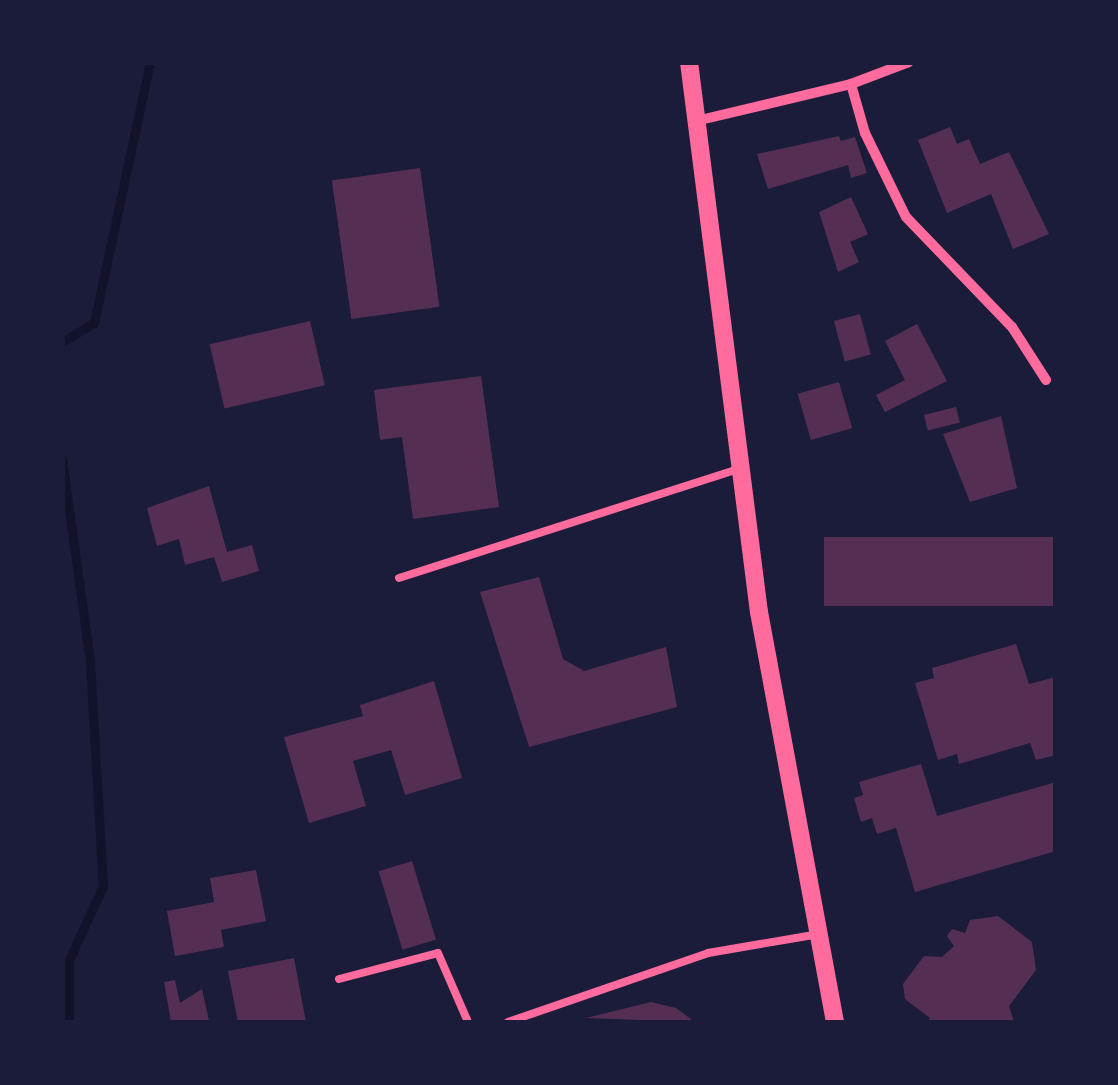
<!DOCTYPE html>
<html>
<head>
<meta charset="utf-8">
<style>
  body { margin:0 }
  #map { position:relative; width:1118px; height:1085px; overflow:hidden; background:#1b1b3a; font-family:"Fira Sans Condensed",sans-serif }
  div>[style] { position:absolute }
  .stream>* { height:9px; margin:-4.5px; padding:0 4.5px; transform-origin:4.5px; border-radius:4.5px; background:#12122b }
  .building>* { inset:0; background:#542f53; transform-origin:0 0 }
  .service>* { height:8px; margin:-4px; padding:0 4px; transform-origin:4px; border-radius:4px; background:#ff6b9d }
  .minor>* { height:10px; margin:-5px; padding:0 5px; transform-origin:5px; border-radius:5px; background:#ff6b9d }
  .tertiary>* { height:18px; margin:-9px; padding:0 9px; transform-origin:9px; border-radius:9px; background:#ff6b9d }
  span { translate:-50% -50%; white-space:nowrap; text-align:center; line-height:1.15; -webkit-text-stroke:8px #1b1b3a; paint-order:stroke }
  .frame { position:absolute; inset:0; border:65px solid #1b1b3a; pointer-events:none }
</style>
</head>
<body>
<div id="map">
  <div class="stream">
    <i style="left:62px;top:342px;width:37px;rotate:-31deg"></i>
    <i style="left:94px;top:323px;width:267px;rotate:-77.9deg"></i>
    <i style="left:62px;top:459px;width:205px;rotate:82.1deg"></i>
    <i style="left:90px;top:662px;width:224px;rotate:86.7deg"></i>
    <i style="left:103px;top:886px;width:81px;rotate:114.7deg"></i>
    <i style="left:69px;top:960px;width:62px;rotate:90deg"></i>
  </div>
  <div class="building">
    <i style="clip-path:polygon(950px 127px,957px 144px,969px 139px,980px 164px,1009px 152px,1049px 234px,1013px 249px,991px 194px,947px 213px,918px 140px)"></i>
    <i style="clip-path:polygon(839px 136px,841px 141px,855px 137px,867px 173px,851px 178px,848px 165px,768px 189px,757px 154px)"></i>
    <i style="left:420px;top:168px;width:140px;height:89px;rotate:82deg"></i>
    <i style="clip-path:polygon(851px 197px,868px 234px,850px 242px,859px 262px,838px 272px,819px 212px)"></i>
    <i style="left:860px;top:314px;width:42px;height:27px;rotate:75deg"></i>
    <i style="left:310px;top:321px;width:66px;height:103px;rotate:77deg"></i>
    <i style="clip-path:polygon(917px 324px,947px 381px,885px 412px,876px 395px,905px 380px,885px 341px)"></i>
    <i style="clip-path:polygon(481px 376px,499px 507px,413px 519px,402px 437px,380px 440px,374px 390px)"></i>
    <i style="left:839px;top:382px;width:48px;height:43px;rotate:74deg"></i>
    <i style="left:956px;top:407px;width:16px;height:33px;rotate:76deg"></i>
    <i style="clip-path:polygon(1001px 416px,1017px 488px,970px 502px,943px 434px)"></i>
    <i style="clip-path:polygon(209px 486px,227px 552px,252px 545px,259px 571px,222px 582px,214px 557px,185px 565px,179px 539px,157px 546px,147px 508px)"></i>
    <i style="left:1056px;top:537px;width:69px;height:232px;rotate:90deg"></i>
    <i style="clip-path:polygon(539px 577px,563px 659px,584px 671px,666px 647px,677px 707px,529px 747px,480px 592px)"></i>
    <i style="clip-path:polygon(1016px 644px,1029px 684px,1056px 677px,1056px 755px,1036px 760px,1030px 743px,959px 764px,957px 754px,938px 760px,915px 683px,934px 678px,932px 668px)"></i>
    <i style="clip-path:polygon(434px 681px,462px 778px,405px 795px,391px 750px,353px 761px,366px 806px,309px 823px,284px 737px,363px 716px,360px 705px)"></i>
    <i style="clip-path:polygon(921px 764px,937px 816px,1056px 782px,1056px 851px,915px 892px,896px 828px,877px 834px,872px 818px,861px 822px,854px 798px,863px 795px,859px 782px)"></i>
    <i style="left:412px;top:861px;width:82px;height:35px;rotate:73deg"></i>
    <i style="clip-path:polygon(256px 870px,266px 921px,221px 930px,224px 947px,175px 956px,167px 911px,214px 902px,210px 878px)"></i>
    <i style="clip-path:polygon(998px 916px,1032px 942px,1036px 970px,1009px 1006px,1014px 1022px,927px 1022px,930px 1018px,905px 999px,903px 984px,924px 956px,942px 957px,954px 946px,947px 936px,952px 929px,965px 933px,970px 920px)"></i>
    <i style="clip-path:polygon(294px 958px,306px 1022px,238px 1022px,228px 971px)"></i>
    <i style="clip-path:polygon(175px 980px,180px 1003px,202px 989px,209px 1021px,171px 1022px,164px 982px)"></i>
    <i style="clip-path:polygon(651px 1002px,676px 1008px,695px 1022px,586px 1018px)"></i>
  </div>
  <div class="service">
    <i style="left:399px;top:578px;width:359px;rotate:-17.8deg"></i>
    <i style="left:339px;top:979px;width:102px;rotate:-14.7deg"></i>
    <i style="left:438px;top:953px;width:75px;rotate:66.5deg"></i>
    <i style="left:508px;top:1022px;width:212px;rotate:-19deg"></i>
    <i style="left:708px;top:953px;width:113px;rotate:-9.7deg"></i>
  </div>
  <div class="minor">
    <i style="left:851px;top:84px;width:51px;rotate:74.1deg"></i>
    <i style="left:865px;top:133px;width:93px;rotate:64deg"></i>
    <i style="left:906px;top:217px;width:153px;rotate:46.1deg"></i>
    <i style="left:1012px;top:327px;width:63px;rotate:57.3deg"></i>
    <i style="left:696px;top:121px;width:159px;rotate:-13.4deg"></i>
    <i style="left:851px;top:84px;width:62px;rotate:-20.8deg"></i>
  </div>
  <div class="tertiary">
    <i style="left:689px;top:62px;width:554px;rotate:82.75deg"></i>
    <i style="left:759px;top:612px;width:417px;rotate:79.5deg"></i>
  </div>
  <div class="frame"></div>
</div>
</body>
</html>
